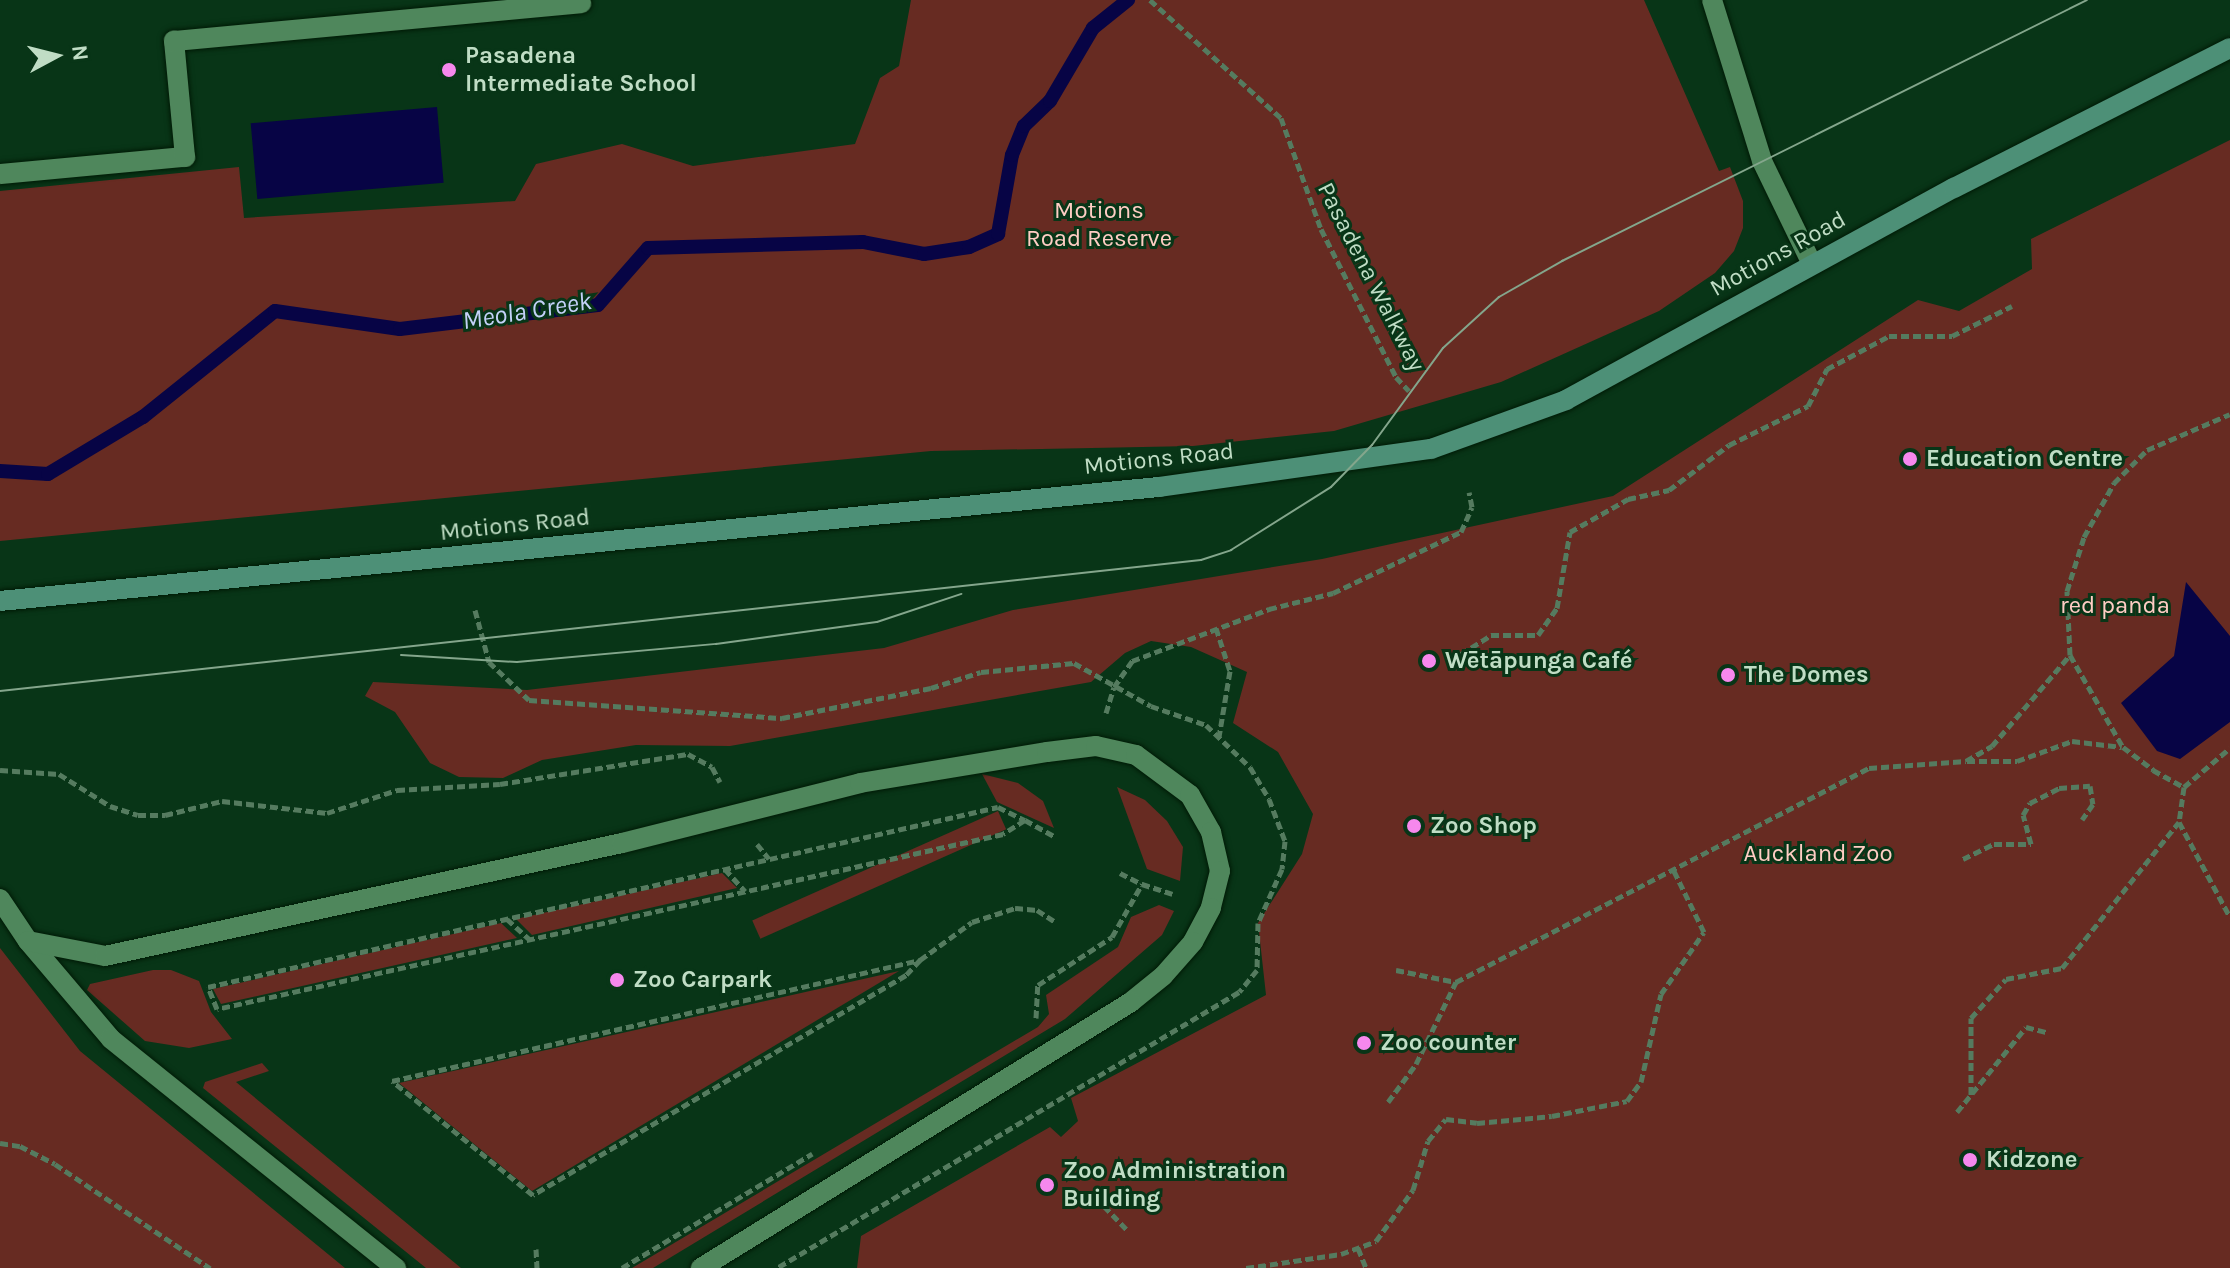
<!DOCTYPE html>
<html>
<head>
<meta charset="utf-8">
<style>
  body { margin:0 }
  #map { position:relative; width:2230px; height:1268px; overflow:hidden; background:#083517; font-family:Karla,sans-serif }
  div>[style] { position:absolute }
  .green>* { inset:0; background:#672b22; transform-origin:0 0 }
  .water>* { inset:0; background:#070445; transform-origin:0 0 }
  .stream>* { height:14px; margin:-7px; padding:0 7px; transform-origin:7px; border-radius:7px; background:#070445 }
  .path>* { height:5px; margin-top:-2.5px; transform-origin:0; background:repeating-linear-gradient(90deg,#557b5f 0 8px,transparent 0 12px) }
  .roads { filter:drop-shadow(0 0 2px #001a06) drop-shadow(0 0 2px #001a06) }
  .service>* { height:20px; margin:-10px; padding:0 10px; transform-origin:10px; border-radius:10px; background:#4f875c }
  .secondary>* { height:20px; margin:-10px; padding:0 10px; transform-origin:10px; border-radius:10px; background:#4d9077 }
  .tram>* { height:2px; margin:-1px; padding:0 1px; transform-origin:1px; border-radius:1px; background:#84a68c }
  .dots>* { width:22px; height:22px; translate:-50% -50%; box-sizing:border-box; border:4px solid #083517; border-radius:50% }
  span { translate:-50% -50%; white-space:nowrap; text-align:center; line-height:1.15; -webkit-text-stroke:6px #083517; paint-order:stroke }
  .poi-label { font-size:24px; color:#c0ddc5; font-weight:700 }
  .left { translate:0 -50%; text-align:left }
  .park-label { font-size:24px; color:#ffcdc4 }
  .street-label { font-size:24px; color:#c0ddc5 }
  .water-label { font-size:26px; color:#c4d1f9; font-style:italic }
  .north { position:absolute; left:16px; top:16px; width:80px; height:80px; -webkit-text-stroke:6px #083517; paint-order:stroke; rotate:83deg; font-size:22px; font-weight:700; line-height:32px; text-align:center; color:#c0ddc5 }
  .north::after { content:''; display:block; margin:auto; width:28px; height:36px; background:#c0ddc5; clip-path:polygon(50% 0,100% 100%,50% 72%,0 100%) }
</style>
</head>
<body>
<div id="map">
  <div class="green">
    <i style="clip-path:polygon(911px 0,1644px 0,1719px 171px,1730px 167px,1743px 201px,1743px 228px,1734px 251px,1715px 273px,1659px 311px,1501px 382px,1334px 431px,1193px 446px,931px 451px,0 541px,0 191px,239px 167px,244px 218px,515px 201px,536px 164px,622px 144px,693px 166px,855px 144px,880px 78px,899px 66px)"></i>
    <i style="clip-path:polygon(2230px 140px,2230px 1268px,857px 1268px,861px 1236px,1050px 1127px,1061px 1137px,1078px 1121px,1071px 1098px,1266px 995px,1258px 923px,1302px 854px,1313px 814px,1278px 752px,1233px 723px,1247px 672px,1191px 647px,1151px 641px,1125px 653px,1091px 682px,730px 746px,636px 745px,542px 760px,503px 778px,459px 777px,430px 763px,395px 712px,365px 696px,373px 682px,527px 690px,884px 648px,1013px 610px,1322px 559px,1613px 496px,1918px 300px,1959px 311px,2032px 269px,2031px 239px)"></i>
    <i style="clip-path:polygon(982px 774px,1018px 783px,1043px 801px,1054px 828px,997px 802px)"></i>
    <i style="clip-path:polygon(1117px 787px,1145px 800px,1167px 821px,1183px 847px,1180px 881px,1147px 869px)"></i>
    <i style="left:998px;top:811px;width:20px;height:269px;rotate:66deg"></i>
    <i style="clip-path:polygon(722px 873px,737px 888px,532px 935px,516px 919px)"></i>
    <i style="clip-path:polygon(1159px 905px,1174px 911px,1162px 935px,1065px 1019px,653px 1268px,632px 1268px,1038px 1027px,1049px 1014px,1046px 995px,1118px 947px,1131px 917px)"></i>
    <i style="clip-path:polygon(501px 923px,517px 938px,221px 1004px,213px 989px)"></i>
    <i style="clip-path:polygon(0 948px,80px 1051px,345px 1268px,0 1268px)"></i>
    <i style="clip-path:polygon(153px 970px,171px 970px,199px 981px,211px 1012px,232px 1039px,189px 1048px,145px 1041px,87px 990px,90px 984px)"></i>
    <i style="clip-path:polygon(899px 971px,532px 1191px,399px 1083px)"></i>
    <i style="clip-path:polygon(262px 1063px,269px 1071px,236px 1082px,461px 1268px,426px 1268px,203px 1088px,205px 1082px)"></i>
  </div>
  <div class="water">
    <i style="left:437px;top:107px;width:76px;height:187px;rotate:85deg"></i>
    <i style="clip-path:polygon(2186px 582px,2230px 636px,2230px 722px,2180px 759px,2157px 751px,2121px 703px,2174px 656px)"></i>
  </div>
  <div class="stream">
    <i style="left:0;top:471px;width:48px;rotate:3.6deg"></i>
    <i style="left:48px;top:474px;width:111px;rotate:-31deg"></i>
    <i style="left:143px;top:417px;width:169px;rotate:-38.8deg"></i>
    <i style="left:275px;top:311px;width:126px;rotate:8.2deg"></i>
    <i style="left:400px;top:329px;width:199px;rotate:-6.9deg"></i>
    <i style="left:598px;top:305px;width:76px;rotate:-48.7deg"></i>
    <i style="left:648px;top:248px;width:215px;rotate:-1.6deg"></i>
    <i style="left:863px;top:242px;width:62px;rotate:11.1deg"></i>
    <i style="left:924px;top:254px;width:46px;rotate:-8.8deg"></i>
    <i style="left:969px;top:247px;width:32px;rotate:-24deg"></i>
    <i style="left:998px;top:234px;width:80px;rotate:-80deg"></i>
    <i style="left:1012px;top:155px;width:31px;rotate:-68deg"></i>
    <i style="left:1024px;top:126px;width:36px;rotate:-44deg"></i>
    <i style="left:1050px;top:101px;width:85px;rotate:-59.5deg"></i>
    <i style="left:1093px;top:28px;width:45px;rotate:-38.7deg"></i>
  </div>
  <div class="path">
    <i style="left:1150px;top:0;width:176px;rotate:42deg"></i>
    <i style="left:1281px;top:118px;width:118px;rotate:70.2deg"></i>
    <i style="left:1321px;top:229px;width:166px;rotate:63.1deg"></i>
    <i style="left:1396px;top:377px;width:19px;rotate:47deg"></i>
    <i style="left:475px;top:610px;width:54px;rotate:74.9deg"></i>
    <i style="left:489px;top:662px;width:55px;rotate:43.5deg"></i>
    <i style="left:529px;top:700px;width:254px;rotate:4.1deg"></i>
    <i style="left:782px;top:718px;width:152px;rotate:-11.4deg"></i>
    <i style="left:931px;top:688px;width:52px;rotate:-17.7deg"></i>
    <i style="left:981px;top:672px;width:93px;rotate:-5.5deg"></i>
    <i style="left:1074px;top:663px;width:88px;rotate:29.2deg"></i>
    <i style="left:1151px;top:706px;width:58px;rotate:19.1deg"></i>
    <i style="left:1206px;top:725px;width:61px;rotate:43.7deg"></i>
    <i style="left:1250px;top:767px;width:37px;rotate:59deg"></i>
    <i style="left:1269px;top:799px;width:45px;rotate:69.1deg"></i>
    <i style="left:1285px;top:841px;width:28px;rotate:96deg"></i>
    <i style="left:1282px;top:869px;width:59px;rotate:114deg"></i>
    <i style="left:1258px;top:923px;width:47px;rotate:91.2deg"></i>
    <i style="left:1257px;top:970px;width:28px;rotate:129deg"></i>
    <i style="left:1239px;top:992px;width:538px;rotate:149.15deg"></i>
    <i style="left:1216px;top:628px;width:45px;rotate:72deg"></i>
    <i style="left:1230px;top:671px;width:67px;rotate:99.5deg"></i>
    <i style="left:1461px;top:654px;width:36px;rotate:-32deg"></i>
    <i style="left:1491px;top:635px;width:47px"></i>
    <i style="left:1538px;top:635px;width:33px;rotate:-55deg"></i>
    <i style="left:1557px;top:608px;width:77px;rotate:-80.3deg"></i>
    <i style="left:1570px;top:532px;width:67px;rotate:-29.6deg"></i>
    <i style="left:1628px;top:499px;width:42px;rotate:-12.4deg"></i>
    <i style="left:1669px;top:490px;width:75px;rotate:-36.9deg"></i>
    <i style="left:1729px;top:445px;width:88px;rotate:-26.3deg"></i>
    <i style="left:1808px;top:406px;width:42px;rotate:-62.8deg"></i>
    <i style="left:1827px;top:369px;width:70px;rotate:-28deg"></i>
    <i style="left:1889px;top:336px;width:63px"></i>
    <i style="left:1952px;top:336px;width:67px;rotate:-26.6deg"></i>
    <i style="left:2070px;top:655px;width:106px;rotate:60.1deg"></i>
    <i style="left:2123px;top:747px;width:38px;rotate:37deg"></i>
    <i style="left:2153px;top:770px;width:35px;rotate:29deg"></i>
    <i style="left:2184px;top:787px;width:60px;rotate:-40.3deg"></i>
    <i style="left:1106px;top:713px;width:27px;rotate:-73deg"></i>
    <i style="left:1114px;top:687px;width:32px;rotate:-55deg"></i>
    <i style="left:1132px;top:661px;width:147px;rotate:-20.8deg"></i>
    <i style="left:1269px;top:609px;width:66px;rotate:-14deg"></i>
    <i style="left:1333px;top:593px;width:142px;rotate:-25.5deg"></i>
    <i style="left:1461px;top:532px;width:27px;rotate:-66deg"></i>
    <i style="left:1472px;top:507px;width:15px;rotate:-101deg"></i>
    <i style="left:1967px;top:761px;width:50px"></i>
    <i style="left:2017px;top:761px;width:59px;rotate:-20deg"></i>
    <i style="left:2072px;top:741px;width:50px;rotate:6.8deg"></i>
    <i style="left:0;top:770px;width:59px;rotate:3.9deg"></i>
    <i style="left:59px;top:774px;width:60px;rotate:32.1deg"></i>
    <i style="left:110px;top:806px;width:29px;rotate:18deg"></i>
    <i style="left:138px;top:815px;width:27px"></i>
    <i style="left:165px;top:815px;width:59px;rotate:-13.8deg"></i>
    <i style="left:222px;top:801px;width:106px;rotate:6.5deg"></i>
    <i style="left:327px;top:813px;width:74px;rotate:-18.2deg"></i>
    <i style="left:397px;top:790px;width:103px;rotate:-3.3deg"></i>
    <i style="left:500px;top:784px;width:190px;rotate:-9.1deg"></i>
    <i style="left:688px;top:754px;width:27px;rotate:28deg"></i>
    <i style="left:712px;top:767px;width:17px;rotate:62deg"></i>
    <i style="left:2184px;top:787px;width:35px;rotate:98deg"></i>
    <i style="left:2179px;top:822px;width:108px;rotate:61.8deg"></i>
    <i style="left:1025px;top:820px;width:26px;rotate:148deg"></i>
    <i style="left:1003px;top:834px;width:805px;rotate:167.45deg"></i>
    <i style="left:217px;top:1009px;width:24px;rotate:-112deg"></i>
    <i style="left:208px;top:987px;width:810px;rotate:-12.84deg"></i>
    <i style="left:998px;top:807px;width:30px;rotate:26deg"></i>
    <i style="left:1025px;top:820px;width:33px;rotate:29deg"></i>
    <i style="left:757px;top:844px;width:19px;rotate:51deg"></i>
    <i style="left:1963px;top:859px;width:34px;rotate:-26deg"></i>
    <i style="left:1994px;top:844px;width:37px"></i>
    <i style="left:2031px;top:844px;width:30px;rotate:-105deg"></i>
    <i style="left:2023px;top:815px;width:14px;rotate:-60deg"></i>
    <i style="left:2030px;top:803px;width:33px;rotate:-27deg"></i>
    <i style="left:2059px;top:788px;width:31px;rotate:-4deg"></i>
    <i style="left:2090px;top:786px;width:18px;rotate:81deg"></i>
    <i style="left:2093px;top:804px;width:19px;rotate:125deg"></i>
    <i style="left:725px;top:869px;width:30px;rotate:48deg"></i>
    <i style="left:1120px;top:873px;width:25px;rotate:27deg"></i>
    <i style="left:507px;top:919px;width:30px;rotate:42deg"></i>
    <i style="left:920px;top:960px;width:21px;rotate:133deg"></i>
    <i style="left:906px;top:975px;width:433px;rotate:149.5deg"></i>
    <i style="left:533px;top:1195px;width:181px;rotate:-141deg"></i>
    <i style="left:392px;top:1081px;width:542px;rotate:-12.91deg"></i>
    <i style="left:920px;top:960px;width:64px;rotate:-36.2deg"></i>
    <i style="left:972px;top:922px;width:45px;rotate:-18deg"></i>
    <i style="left:1015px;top:908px;width:22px;rotate:5deg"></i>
    <i style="left:1037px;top:910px;width:20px;rotate:33deg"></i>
    <i style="left:1396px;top:970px;width:61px;rotate:11.3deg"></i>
    <i style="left:1456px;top:982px;width:465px;rotate:-27.4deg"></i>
    <i style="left:1869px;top:768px;width:97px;rotate:-4.1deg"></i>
    <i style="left:1966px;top:761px;width:30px;rotate:-30deg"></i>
    <i style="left:1992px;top:746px;width:120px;rotate:-49.4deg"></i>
    <i style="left:2070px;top:655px;width:64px;rotate:-92.7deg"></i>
    <i style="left:2067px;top:591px;width:57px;rotate:-72.5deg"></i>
    <i style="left:2084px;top:537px;width:62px;rotate:-60.9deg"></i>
    <i style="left:2114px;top:483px;width:47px;rotate:-45deg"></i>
    <i style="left:2147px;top:450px;width:90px;rotate:-23.4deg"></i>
    <i style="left:1036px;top:1018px;width:33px;rotate:-87deg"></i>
    <i style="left:1038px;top:985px;width:88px;rotate:-33deg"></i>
    <i style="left:1112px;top:937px;width:61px;rotate:-60.5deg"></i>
    <i style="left:1142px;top:884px;width:32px;rotate:18deg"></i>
    <i style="left:1971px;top:1095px;width:77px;rotate:-90deg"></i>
    <i style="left:1971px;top:1018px;width:52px;rotate:-48.1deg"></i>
    <i style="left:2006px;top:979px;width:57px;rotate:-11.1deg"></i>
    <i style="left:2062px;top:968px;width:187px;rotate:-51.3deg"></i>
    <i style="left:1388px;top:1102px;width:47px;rotate:-53.6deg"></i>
    <i style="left:1416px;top:1064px;width:91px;rotate:-64deg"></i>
    <i style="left:1957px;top:1112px;width:109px;rotate:-50.9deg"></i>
    <i style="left:2026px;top:1027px;width:21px;rotate:14deg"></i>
    <i style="left:0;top:1143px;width:20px;rotate:9deg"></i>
    <i style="left:20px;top:1146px;width:39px;rotate:27deg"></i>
    <i style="left:55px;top:1164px;width:187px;rotate:33.9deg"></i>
    <i style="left:1104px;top:1206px;width:32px;rotate:46deg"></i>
    <i style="left:1358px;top:1248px;width:22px;rotate:68deg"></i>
    <i style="left:536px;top:1249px;width:19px;rotate:87deg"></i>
    <i style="left:622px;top:1268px;width:222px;rotate:-31deg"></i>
    <i style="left:1246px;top:1268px;width:96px;rotate:-8.4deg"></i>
    <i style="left:1341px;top:1254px;width:37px;rotate:-20deg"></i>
    <i style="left:1376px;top:1241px;width:63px;rotate:-54deg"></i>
    <i style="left:1413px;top:1190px;width:51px;rotate:-73deg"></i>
    <i style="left:1428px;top:1141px;width:28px;rotate:-51deg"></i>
    <i style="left:1446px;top:1119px;width:31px;rotate:7deg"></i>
    <i style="left:1477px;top:1123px;width:75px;rotate:-5.3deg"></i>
    <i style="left:1552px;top:1116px;width:76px;rotate:-11.3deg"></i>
    <i style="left:1627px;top:1101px;width:24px;rotate:-54deg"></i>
    <i style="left:1641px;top:1082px;width:90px;rotate:-77.2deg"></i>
    <i style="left:1661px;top:994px;width:75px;rotate:-55.3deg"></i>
    <i style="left:1704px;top:932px;width:70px;rotate:-116.2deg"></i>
  </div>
  <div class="roads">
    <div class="service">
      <i style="left:1712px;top:0;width:169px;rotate:72.7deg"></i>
      <i style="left:1762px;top:161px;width:114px;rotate:64.1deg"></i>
      <i style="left:0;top:174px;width:186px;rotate:-5.3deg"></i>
      <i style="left:185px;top:157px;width:117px;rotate:-95.4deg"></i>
      <i style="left:174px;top:41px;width:409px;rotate:-5.3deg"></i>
      <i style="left:0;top:899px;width:50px;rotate:56.3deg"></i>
      <i style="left:28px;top:941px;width:128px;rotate:49.7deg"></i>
      <i style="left:111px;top:1039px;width:366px;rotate:38.8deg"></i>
      <i style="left:28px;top:941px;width:78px;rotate:11deg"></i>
      <i style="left:105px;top:956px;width:529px;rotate:-12.33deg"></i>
      <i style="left:622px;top:843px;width:245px;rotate:-14.1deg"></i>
      <i style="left:860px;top:783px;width:190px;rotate:-9.4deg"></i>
      <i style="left:1047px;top:752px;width:49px;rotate:-7deg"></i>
      <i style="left:1096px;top:746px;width:41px;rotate:12.7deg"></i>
      <i style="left:1136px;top:755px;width:67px;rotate:36.5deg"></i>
      <i style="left:1190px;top:795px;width:43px;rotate:60.4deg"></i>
      <i style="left:1211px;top:832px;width:40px;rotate:77deg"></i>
      <i style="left:1220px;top:871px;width:38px;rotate:104deg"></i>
      <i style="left:1211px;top:908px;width:38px;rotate:118deg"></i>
      <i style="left:1193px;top:942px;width:45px;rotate:131.4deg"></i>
      <i style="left:1163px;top:976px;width:41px;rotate:140.9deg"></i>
      <i style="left:1131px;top:1002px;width:506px;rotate:148.26deg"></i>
    </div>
    <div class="secondary">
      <i style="left:0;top:601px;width:1165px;rotate:-5.62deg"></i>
      <i style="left:1159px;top:487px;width:275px;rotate:-8deg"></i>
      <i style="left:1431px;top:449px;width:144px;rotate:-19.9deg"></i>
      <i style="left:1566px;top:400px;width:442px;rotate:-28.7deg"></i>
      <i style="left:1954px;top:188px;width:309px;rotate:-26.9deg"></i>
    </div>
  </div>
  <div class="tram">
    <i style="left:401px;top:655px;width:116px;rotate:3.5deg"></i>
    <i style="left:517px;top:662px;width:200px;rotate:-5.2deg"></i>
    <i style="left:716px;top:644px;width:162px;rotate:-7.8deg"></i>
    <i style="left:877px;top:622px;width:89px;rotate:-18.4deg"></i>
    <i style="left:0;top:691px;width:1208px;rotate:-6.22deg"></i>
    <i style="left:1201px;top:560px;width:32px;rotate:-18deg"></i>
    <i style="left:1231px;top:550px;width:118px;rotate:-32.2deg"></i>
    <i style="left:1331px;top:487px;width:59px;rotate:-45.7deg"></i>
    <i style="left:1372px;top:445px;width:120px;rotate:-53.8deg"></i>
    <i style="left:1443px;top:348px;width:76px;rotate:-42.3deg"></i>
    <i style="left:1499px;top:297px;width:73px;rotate:-29.7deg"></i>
    <i style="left:1562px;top:261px;width:586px;rotate:-26.43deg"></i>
  </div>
  <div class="dots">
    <i style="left:449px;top:70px;background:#f688ed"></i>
    <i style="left:1910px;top:459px;background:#f688ed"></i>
    <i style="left:1429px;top:661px;background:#f688ed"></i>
    <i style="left:1728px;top:675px;background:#f688ed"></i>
    <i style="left:1414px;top:826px;background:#f688ed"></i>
    <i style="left:617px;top:980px;background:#f688ed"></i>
    <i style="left:1364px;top:1043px;background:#f688ed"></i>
    <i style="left:1970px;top:1160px;background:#f688ed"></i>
    <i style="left:1047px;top:1185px;background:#f688ed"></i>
  </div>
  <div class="poi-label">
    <span class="left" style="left:465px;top:70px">Pasadena<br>Intermediate School</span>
    <span class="left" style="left:1926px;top:459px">Education Centre</span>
    <span class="left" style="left:1445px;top:661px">Wētāpunga Café</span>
    <span class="left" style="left:1744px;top:675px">The Domes</span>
    <span class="left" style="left:1430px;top:826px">Zoo Shop</span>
    <span class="left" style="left:633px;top:980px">Zoo Carpark</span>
    <span class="left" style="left:1380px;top:1043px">Zoo counter</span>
    <span class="left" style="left:1986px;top:1160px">Kidzone</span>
    <span class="left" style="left:1063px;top:1185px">Zoo Administration<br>Building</span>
  </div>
  <div class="park-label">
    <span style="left:1099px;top:225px">Motions<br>Road Reserve</span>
    <span style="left:2115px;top:606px">red panda</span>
    <span style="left:1818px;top:854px">Auckland Zoo</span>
  </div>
  <div class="street-label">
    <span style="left:1778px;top:254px;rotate:-29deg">Motions Road</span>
    <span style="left:1371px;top:277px;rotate:63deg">Pasadena Walkway</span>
    <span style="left:1159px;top:459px;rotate:-6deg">Motions Road</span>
    <span style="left:515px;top:525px;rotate:-6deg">Motions Road</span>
  </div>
  <div class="water-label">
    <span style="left:527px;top:311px;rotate:-9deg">Meola Creek</span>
  </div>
  <div class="north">N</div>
</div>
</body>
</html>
